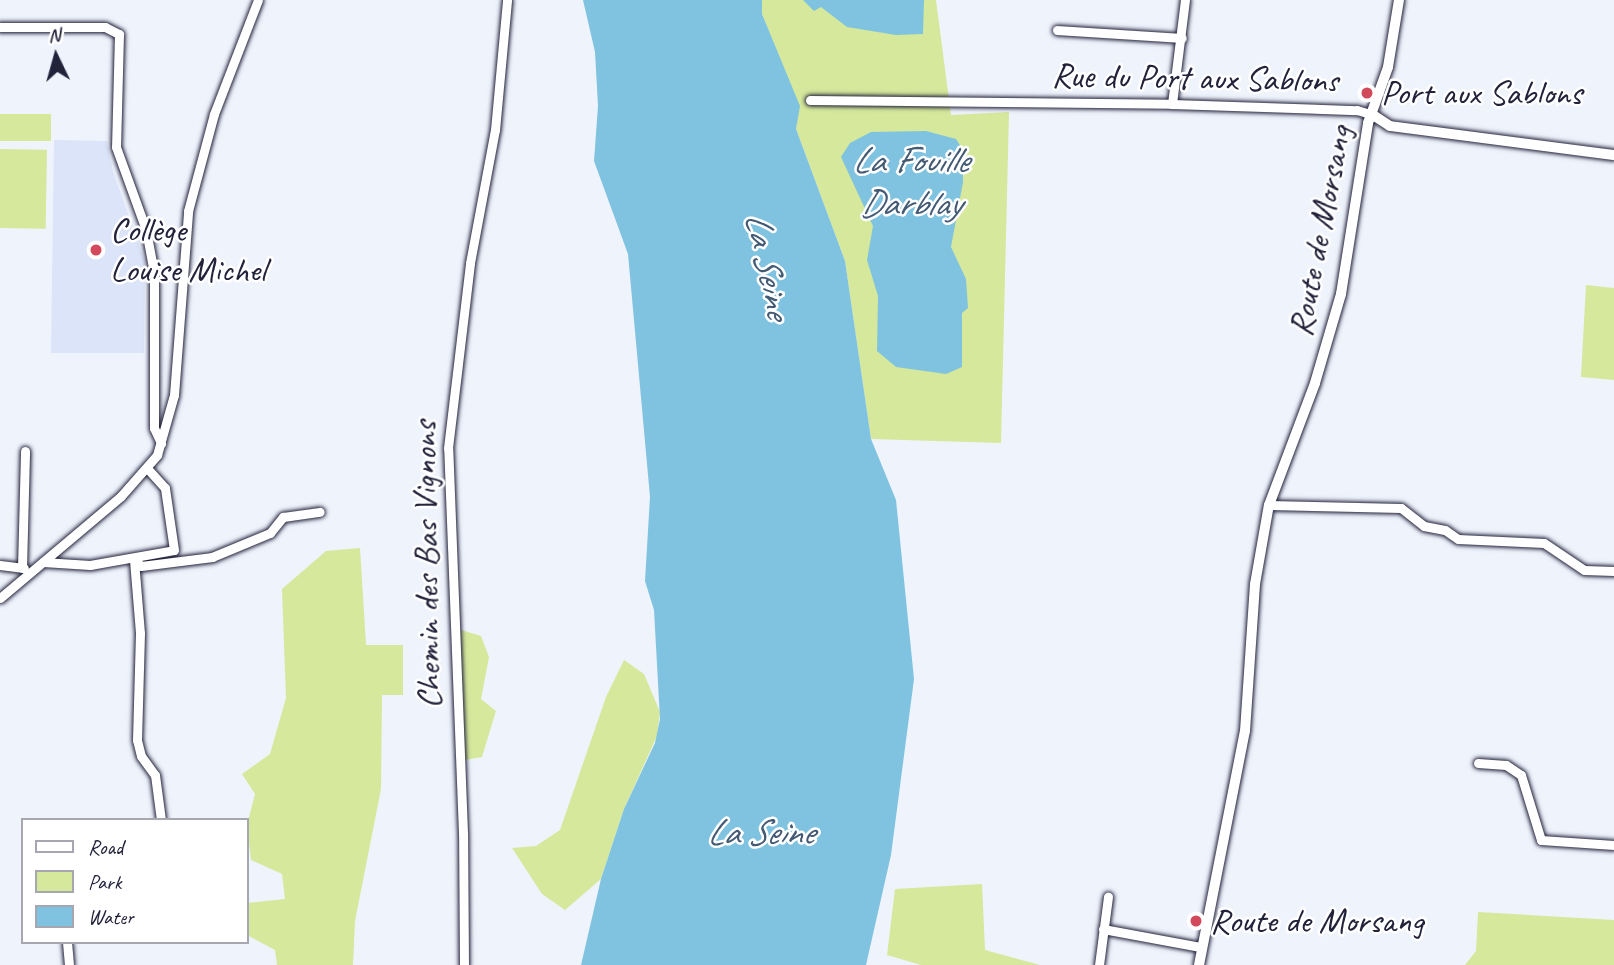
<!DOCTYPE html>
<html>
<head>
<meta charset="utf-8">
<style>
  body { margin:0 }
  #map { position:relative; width:1614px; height:965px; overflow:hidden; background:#eff3fc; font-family:Caveat,sans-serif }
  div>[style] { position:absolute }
  .built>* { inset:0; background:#dce4f9 }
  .green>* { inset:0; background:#d5e89c; transform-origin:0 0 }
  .water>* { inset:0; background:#7fc3e0 }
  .roads { filter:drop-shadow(0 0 2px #22223b) drop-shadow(0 0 2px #22223b) }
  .minor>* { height:9px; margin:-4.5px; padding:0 4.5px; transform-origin:4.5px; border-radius:4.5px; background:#fff }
  .tertiary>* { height:10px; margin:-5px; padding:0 5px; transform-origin:5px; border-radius:5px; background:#fff }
  .dots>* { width:19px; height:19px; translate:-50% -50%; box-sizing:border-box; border:4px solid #fff; border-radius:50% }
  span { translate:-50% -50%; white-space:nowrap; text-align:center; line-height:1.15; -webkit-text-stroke:5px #fff; paint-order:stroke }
  .street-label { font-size:35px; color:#22223b }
  .poi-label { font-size:35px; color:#22223b }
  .left { translate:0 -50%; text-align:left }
  .water-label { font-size:37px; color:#435a75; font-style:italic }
  .legend { position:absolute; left:21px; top:818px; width:228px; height:126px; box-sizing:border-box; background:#fff; border:2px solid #a7a7b1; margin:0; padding:9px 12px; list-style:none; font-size:21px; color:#22223b }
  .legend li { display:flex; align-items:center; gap:14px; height:35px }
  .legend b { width:35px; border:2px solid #a7a7b1 }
  .north { position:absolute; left:21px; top:21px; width:70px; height:70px; -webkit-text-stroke:5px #fff; paint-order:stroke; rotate:355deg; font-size:19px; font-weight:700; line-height:28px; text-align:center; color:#22223b }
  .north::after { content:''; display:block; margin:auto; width:24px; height:32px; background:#22223b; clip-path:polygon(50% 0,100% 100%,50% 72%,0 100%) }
</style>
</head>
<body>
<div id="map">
  <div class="built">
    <i style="clip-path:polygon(54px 140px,107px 141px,113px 172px,145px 261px,144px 353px,51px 353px)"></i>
  </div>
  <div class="green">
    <i style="clip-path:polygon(762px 0,936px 0,951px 115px,1009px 112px,1001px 443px,871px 439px,845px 261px,796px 129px,799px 106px,762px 14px)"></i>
    <i style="left:0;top:114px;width:51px;height:27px"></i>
    <i style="left:0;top:149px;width:47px;height:79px;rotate:1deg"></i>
    <i style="clip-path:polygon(1586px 285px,1614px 288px,1614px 380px,1581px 377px)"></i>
    <i style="clip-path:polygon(360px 548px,366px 645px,403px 645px,403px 695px,382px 695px,381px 789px,355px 921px,353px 965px,277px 965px,275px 950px,247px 935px,247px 903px,285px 899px,282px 874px,251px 860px,247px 825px,255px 794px,242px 774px,270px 754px,286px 698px,282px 589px,326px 551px)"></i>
    <i style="clip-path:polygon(458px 629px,481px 636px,489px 657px,481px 699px,496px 711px,482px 757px,465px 760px)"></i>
    <i style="clip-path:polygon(624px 660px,644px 674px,660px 712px,657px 736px,624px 809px,601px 879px,565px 910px,542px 894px,512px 848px,536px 846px,560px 830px,606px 697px)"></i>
    <i style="clip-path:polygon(982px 884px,985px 950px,1040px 965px,921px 965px,887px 955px,895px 889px)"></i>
    <i style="clip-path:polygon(1478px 912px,1614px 920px,1614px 965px,1465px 965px,1476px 951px)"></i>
  </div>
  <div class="water">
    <i style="clip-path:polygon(583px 0,762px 0,762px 14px,800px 106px,796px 129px,845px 261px,871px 439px,896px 500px,914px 679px,891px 855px,866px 965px,581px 965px,601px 879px,624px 809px,655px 743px,660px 719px,654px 610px,645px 581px,650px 497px,628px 254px,594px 161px,598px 106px,595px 52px)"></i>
    <i style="clip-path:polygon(803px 0,924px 0,923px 34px,896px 35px,847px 27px,821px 7px,814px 11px)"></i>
    <i style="clip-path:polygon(926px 131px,956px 139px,963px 150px,963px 182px,951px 247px,966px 279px,968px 308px,962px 313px,962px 367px,946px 374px,896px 367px,877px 351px,878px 296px,867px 260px,873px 226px,841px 157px,850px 143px,871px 132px)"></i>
  </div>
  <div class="roads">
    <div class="minor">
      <i style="left:0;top:27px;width:105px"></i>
      <i style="left:105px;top:27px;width:16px;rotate:27deg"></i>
      <i style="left:119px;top:34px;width:113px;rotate:91.5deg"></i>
      <i style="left:116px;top:147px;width:88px;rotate:70.1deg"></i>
      <i style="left:146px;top:230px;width:44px;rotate:79.5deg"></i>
      <i style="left:154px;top:273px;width:155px;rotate:90deg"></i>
      <i style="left:154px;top:428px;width:17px;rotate:65deg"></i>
      <i style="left:1057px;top:30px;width:125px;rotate:3.7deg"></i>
      <i style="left:810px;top:100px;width:362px;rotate:0.6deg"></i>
      <i style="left:1172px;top:104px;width:185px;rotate:1.9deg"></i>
      <i style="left:1357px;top:110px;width:17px;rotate:17deg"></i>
      <i style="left:1172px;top:104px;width:105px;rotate:-82.9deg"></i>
      <i style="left:1269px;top:505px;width:132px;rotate:1.3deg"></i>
      <i style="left:1401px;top:508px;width:29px;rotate:38deg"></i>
      <i style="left:1424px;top:526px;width:21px;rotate:11deg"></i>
      <i style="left:1445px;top:530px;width:16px;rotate:35deg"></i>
      <i style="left:1458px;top:539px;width:86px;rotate:2.7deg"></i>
      <i style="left:1544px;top:543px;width:48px;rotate:34deg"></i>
      <i style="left:1584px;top:570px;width:30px;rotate:2deg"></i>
      <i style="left:134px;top:560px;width:73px;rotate:85.3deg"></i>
      <i style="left:140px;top:633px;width:107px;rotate:91.6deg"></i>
      <i style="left:137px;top:740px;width:16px;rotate:76deg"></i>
      <i style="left:141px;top:756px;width:24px;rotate:54deg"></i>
      <i style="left:155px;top:775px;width:45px;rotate:82.4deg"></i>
      <i style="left:135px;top:560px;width:8px;rotate:45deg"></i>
      <i style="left:141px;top:566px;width:72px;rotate:-7.2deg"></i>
      <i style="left:212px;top:557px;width:63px;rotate:-22.5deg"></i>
      <i style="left:270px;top:533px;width:21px;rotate:-51deg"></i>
      <i style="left:283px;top:517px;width:37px;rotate:-8deg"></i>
      <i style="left:43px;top:562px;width:47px;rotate:3.7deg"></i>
      <i style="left:90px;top:565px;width:85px;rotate:-10.1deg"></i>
      <i style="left:174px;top:550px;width:63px;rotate:-98.3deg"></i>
      <i style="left:165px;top:488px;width:25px;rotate:-132deg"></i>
      <i style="left:0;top:565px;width:24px;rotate:7deg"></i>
      <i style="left:22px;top:568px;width:117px;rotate:-88.5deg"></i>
      <i style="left:0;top:598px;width:158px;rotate:-40.1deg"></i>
      <i style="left:121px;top:496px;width:55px;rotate:-48.7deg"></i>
      <i style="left:157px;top:455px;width:62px;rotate:-74.2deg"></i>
      <i style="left:174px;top:395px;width:185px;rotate:-85.6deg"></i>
      <i style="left:188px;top:211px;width:100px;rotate:-75deg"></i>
      <i style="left:214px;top:114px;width:122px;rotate:-68.9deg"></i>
      <i style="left:1478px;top:763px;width:28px;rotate:4deg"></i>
      <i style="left:1506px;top:765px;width:18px;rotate:34deg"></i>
      <i style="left:1521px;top:775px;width:68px;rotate:72.9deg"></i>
      <i style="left:1541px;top:840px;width:73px;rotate:3.9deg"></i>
      <i style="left:1103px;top:929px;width:99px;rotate:10.5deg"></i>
      <i style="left:67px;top:942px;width:23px;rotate:85deg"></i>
      <i style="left:464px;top:965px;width:132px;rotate:-90.4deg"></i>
      <i style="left:463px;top:833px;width:385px;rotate:-92.2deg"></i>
      <i style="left:448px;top:448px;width:186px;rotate:-83.2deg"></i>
      <i style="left:470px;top:263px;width:135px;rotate:-79.4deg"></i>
      <i style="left:495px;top:130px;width:131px;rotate:-84.7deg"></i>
      <i style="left:1099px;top:965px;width:69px;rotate:-82.5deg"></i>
    </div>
    <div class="tertiary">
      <i style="left:1373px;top:115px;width:20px;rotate:33deg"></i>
      <i style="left:1390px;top:126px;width:226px;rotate:7.4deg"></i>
      <i style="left:1199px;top:965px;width:238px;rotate:-78.9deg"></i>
      <i style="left:1245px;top:731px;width:147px;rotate:-86.1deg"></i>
      <i style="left:1255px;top:584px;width:80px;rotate:-80deg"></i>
      <i style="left:1269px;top:505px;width:130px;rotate:-69.3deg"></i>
      <i style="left:1315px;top:383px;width:93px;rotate:-73.7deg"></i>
      <i style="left:1341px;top:294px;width:173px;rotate:-81deg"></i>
      <i style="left:1368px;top:123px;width:59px;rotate:-70.3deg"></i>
      <i style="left:1388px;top:67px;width:68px;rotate:-80.7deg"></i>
    </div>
  </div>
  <div class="dots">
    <i style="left:1367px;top:93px;background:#d1495b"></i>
    <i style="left:96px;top:250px;background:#d1495b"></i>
    <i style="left:1196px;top:921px;background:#d1495b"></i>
  </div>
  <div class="street-label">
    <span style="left:1195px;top:78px;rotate:1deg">Rue du Port aux Sablons</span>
    <span style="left:1320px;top:231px;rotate:-79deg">Route de Morsang</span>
    <span style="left:427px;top:565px;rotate:-91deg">Chemin des Bas Vignons</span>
  </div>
  <div class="poi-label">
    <span class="left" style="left:1381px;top:93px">Port aux Sablons</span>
    <span class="left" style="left:110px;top:250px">Collège<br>Louise Michel</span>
    <span class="left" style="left:1210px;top:921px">Route de Morsang</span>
  </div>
  <div class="water-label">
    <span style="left:910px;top:182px">La Fouille<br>Darblay</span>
    <span style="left:768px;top:265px;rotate:78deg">La Seine</span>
    <span style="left:760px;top:832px">La Seine</span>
  </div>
  <ul class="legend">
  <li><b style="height:9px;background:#fff"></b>Road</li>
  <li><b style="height:19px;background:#d5e89c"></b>Park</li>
  <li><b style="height:19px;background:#7fc3e0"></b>Water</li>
  </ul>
  <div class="north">N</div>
</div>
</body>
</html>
